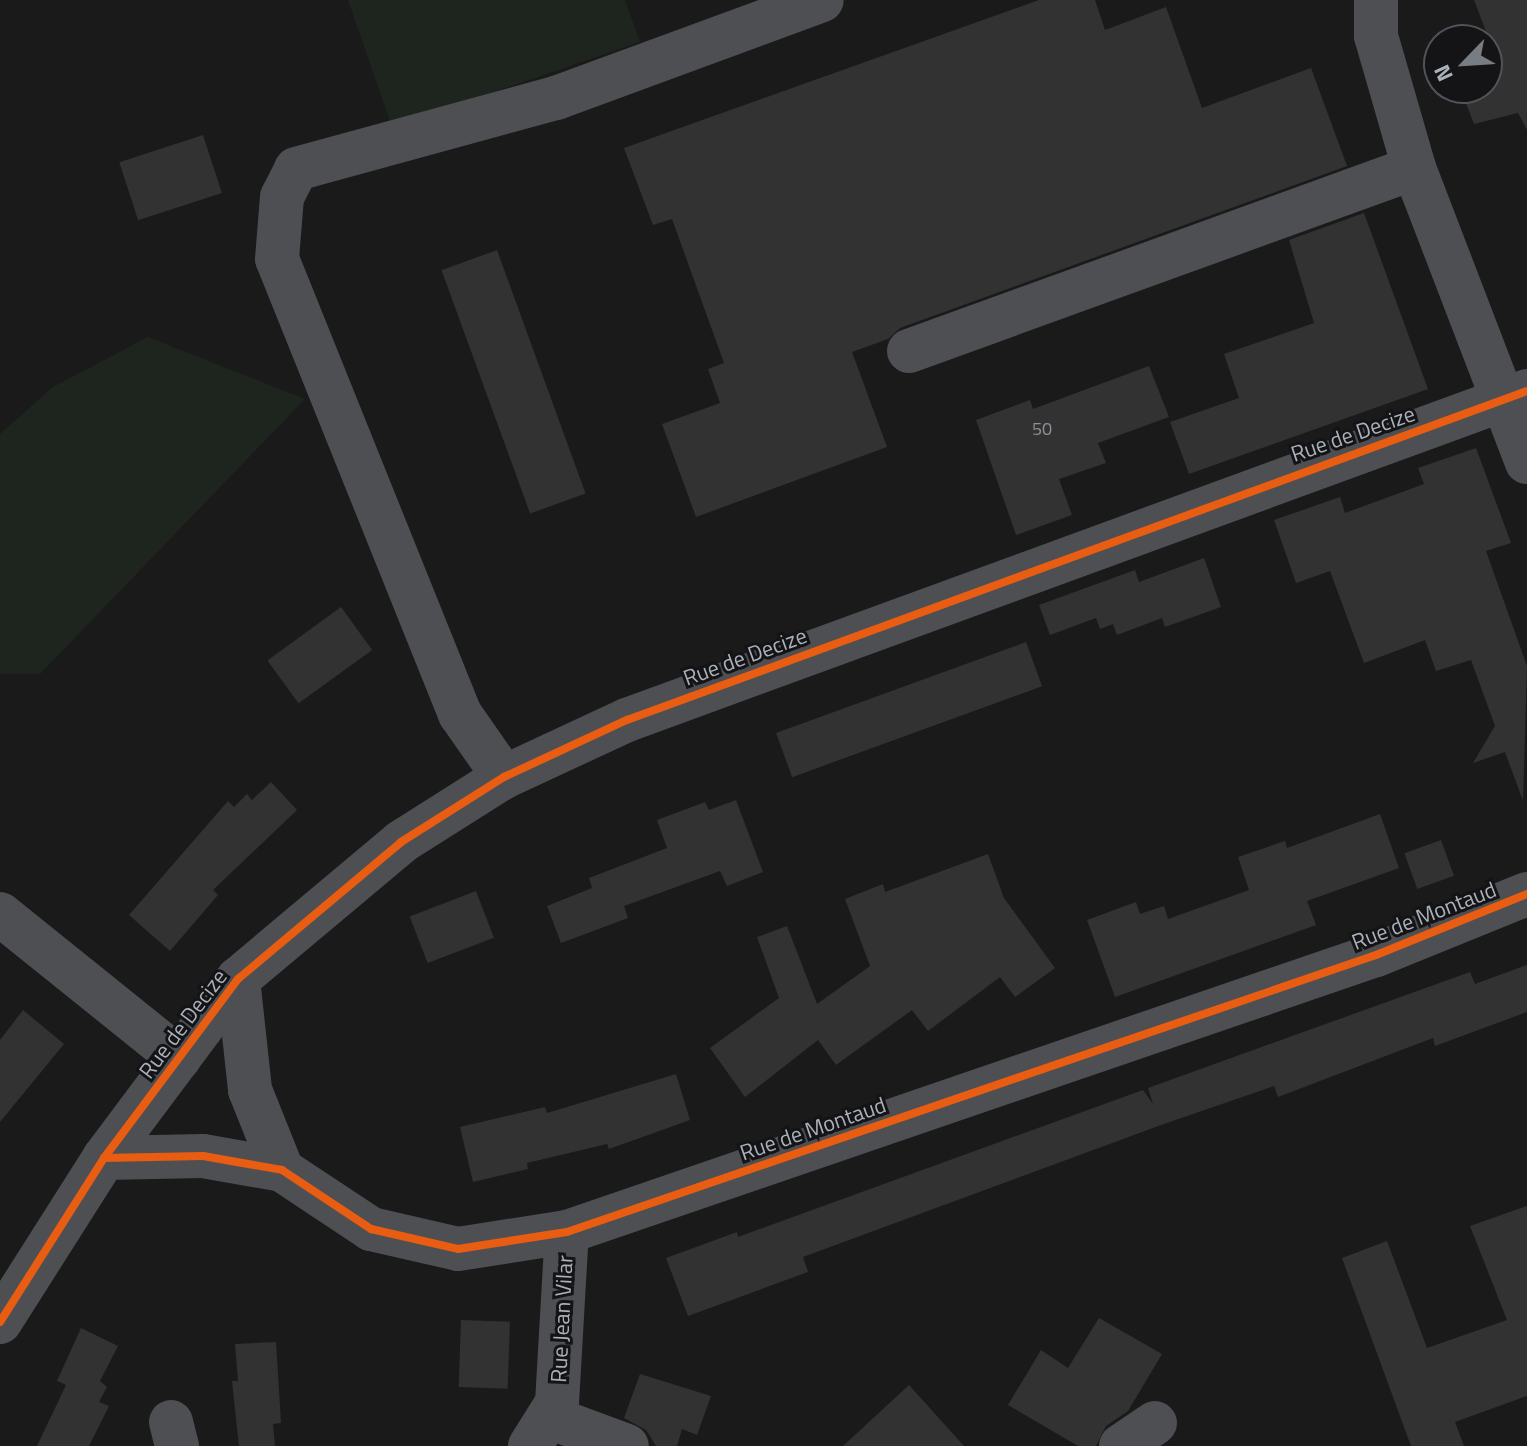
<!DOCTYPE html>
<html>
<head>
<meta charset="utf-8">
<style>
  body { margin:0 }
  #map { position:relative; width:1527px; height:1446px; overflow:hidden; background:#1a1a1a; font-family:"Titillium Web",sans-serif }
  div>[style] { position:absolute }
  .green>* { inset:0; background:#1e251e }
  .building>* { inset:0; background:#323232; transform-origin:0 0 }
  .minor>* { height:44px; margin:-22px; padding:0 22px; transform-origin:22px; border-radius:22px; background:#4e4f53 }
  .cycleway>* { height:8px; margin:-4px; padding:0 4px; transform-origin:4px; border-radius:4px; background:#e95d12 }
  span { translate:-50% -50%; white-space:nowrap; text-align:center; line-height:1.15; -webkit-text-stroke:6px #141416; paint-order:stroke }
  .number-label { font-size:18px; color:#8d9199 }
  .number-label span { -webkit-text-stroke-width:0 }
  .street-label { font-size:22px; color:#abb1bb }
  .north { position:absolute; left:1423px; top:24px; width:80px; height:80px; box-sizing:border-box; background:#141416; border:2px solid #505358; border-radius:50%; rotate:245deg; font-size:22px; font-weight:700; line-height:32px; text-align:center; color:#abb1bb }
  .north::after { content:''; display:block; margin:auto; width:28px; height:36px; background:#787c83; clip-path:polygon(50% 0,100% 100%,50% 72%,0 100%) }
</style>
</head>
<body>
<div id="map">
  <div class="green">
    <i style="clip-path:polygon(348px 0,625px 0,640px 42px,392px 127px)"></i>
    <i style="clip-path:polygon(148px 337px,305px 399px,40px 674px,0 674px,0 434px,53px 387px)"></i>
  </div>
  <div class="building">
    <i style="clip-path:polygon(1039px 0,1095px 0,1105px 30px,1166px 7px,1202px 108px,1311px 68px,1347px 166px,900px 328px,888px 339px,852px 352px,887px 447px,696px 517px,662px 424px,720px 403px,708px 369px,724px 363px,672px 219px,653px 225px,624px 148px)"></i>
    <i style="clip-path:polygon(1474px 0,1527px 0,1527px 130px,1518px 113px,1474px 124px,1460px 88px,1487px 88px,1487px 65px,1497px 60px)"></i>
    <i style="left:203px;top:135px;width:61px;height:88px;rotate:72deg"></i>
    <i style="clip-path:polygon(1364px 213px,1428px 389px,1189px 474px,1170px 422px,1239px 398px,1224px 354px,1314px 323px,1289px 240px)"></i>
    <i style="left:497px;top:250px;width:259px;height:59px;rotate:70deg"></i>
    <i style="clip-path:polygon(1149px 366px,1169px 417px,1098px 443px,1106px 463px,1059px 479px,1072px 515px,1016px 535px,976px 420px,1030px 400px,1033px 409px)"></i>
    <i style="clip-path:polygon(1476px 448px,1511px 543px,1486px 551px,1527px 666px,1523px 801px,1505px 752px,1473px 763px,1495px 726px,1471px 660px,1436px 671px,1425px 640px,1364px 663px,1330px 571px,1296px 583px,1274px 520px,1340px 497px,1345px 513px,1424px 484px,1418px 468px)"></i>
    <i style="clip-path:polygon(1204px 558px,1221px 607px,1165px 627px,1162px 618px,1117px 635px,1113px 624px,1100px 629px,1096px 618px,1050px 635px,1039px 605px,1135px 570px,1139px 582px)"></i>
    <i style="left:341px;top:607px;width:53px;height:91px;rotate:54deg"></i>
    <i style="left:1026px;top:642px;width:47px;height:266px;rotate:70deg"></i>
    <i style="clip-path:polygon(271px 782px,297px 810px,213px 890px,218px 895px,170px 951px,129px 915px,228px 801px,234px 807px,247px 794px,252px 800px)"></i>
    <i style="clip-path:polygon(736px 800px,763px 872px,727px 886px,720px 871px,624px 906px,628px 918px,561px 943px,547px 906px,592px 888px,589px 878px,667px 848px,657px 820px,705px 802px,709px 810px)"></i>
    <i style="clip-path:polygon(1380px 814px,1399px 868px,1307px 901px,1316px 925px,1115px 997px,1087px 920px,1136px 902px,1140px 914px,1164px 906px,1168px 919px,1249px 890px,1238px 857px,1285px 841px,1287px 848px)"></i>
    <i style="left:1441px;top:840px;width:38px;height:39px;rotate:70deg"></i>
    <i style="clip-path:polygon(988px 854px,1004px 898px,1055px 968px,1015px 997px,1000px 977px,928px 1031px,912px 1010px,836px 1065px,818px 1040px,745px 1097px,710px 1048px,779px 998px,757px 937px,787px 926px,817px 1004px,870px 966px,845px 899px,883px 884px,885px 892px)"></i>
    <i style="left:476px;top:891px;width:50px;height:71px;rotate:69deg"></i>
    <i style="clip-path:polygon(1527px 965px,1527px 1012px,1435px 1046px,1433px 1038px,1278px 1097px,1274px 1086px,1161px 1125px,803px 1257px,808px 1272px,688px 1316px,666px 1258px,737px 1232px,738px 1237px,1143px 1090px,1153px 1104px,1148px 1088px,1470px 972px,1475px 984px)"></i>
    <i style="clip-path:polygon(23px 1010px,64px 1044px,0 1122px,0 1040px)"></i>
    <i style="clip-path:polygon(676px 1074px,690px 1120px,609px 1149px,607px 1144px,527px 1163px,528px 1169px,473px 1182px,460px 1127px,545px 1107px,547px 1113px)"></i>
    <i style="clip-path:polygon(1527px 1206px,1527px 1396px,1455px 1422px,1464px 1446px,1411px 1446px,1342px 1258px,1387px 1241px,1427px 1348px,1507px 1320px,1470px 1226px)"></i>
    <i style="clip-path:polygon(1099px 1318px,1162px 1354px,1128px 1411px,1106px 1426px,1096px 1446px,1078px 1446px,1008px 1405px,1041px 1350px,1068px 1368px)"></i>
    <i style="left:461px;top:1320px;width:49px;height:67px;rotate:2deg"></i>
    <i style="clip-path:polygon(81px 1328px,118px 1346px,100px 1381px,107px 1387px,99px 1402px,109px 1406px,89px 1446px,37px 1446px,66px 1385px,57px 1381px)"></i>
    <i style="clip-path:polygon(276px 1342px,281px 1423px,273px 1424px,275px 1446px,239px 1446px,232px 1381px,238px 1381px,235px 1344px)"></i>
    <i style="clip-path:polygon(640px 1374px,711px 1396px,697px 1435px,682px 1429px,677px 1446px,656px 1446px,646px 1430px,624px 1418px)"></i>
    <i style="clip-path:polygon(909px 1385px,964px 1446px,843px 1446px)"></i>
  </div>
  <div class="minor">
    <i style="left:1376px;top:0;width:36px;rotate:90deg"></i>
    <i style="left:1376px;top:36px;width:137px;rotate:73.9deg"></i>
    <i style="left:1414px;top:168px;width:315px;rotate:69deg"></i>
    <i style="left:909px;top:351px;width:537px;rotate:-19.92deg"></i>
    <i style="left:504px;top:777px;width:77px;rotate:-124.9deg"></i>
    <i style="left:460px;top:714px;width:490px;rotate:-111.9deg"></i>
    <i style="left:277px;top:259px;width:62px;rotate:-85.4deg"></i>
    <i style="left:282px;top:197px;width:31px;rotate:-63deg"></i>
    <i style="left:296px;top:169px;width:270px;rotate:-15.3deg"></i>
    <i style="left:556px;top:98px;width:283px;rotate:-20.2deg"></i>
    <i style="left:0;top:914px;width:230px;rotate:38.8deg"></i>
    <i style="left:238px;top:979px;width:112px;rotate:83.8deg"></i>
    <i style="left:250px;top:1090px;width:86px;rotate:68.2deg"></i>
    <i style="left:104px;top:1158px;width:99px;rotate:-1.2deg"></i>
    <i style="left:203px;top:1156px;width:80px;rotate:10deg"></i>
    <i style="left:282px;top:1170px;width:107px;rotate:33.5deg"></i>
    <i style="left:371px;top:1229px;width:89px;rotate:12.9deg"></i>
    <i style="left:458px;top:1249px;width:110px;rotate:-8.9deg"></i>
    <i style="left:567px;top:1232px;width:855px;rotate:-18.9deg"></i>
    <i style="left:1376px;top:955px;width:163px;rotate:-22deg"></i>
    <i style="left:0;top:1322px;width:194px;rotate:-57.6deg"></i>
    <i style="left:104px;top:1158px;width:224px;rotate:-53.2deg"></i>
    <i style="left:238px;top:979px;width:213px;rotate:-40deg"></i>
    <i style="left:401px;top:842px;width:122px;rotate:-32.3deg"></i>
    <i style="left:504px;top:777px;width:136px;rotate:-24.9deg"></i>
    <i style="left:627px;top:720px;width:958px;rotate:-20.08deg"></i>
    <i style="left:549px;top:1417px;width:83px;rotate:20.4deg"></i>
    <i style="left:171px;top:1422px;width:25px;rotate:76deg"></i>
    <i style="left:530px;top:1446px;width:51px;rotate:-57.9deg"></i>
    <i style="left:557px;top:1403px;width:171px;rotate:-86.7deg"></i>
    <i style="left:1121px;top:1446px;width:41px;rotate:-34.1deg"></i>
  </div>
  <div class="cycleway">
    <i style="left:104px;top:1158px;width:99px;rotate:-1.2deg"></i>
    <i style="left:203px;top:1156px;width:80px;rotate:10deg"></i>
    <i style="left:282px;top:1170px;width:107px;rotate:33.5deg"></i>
    <i style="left:371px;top:1229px;width:89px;rotate:12.9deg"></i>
    <i style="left:458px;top:1249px;width:110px;rotate:-8.9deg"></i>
    <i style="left:567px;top:1232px;width:855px;rotate:-18.9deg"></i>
    <i style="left:1376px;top:955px;width:163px;rotate:-22deg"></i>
    <i style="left:0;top:1322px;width:194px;rotate:-57.6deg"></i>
    <i style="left:104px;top:1158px;width:224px;rotate:-53.2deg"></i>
    <i style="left:238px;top:979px;width:213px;rotate:-40deg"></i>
    <i style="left:401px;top:842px;width:122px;rotate:-32.3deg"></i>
    <i style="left:504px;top:777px;width:136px;rotate:-24.9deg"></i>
    <i style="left:627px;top:720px;width:958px;rotate:-20.08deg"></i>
  </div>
  <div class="number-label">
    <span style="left:1042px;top:429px">50</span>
  </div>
  <div class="street-label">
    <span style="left:1353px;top:434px;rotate:-19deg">Rue de Decize</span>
    <span style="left:745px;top:657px;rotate:-20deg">Rue de Decize</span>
    <span style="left:1424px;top:916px;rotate:-21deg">Rue de Montaud</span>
    <span style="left:183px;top:1024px;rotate:-53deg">Rue de Decize</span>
    <span style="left:813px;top:1129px;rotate:-19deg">Rue de Montaud</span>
    <span style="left:562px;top:1319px;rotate:-87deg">Rue Jean Vilar</span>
  </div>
  <div class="north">N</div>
</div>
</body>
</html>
